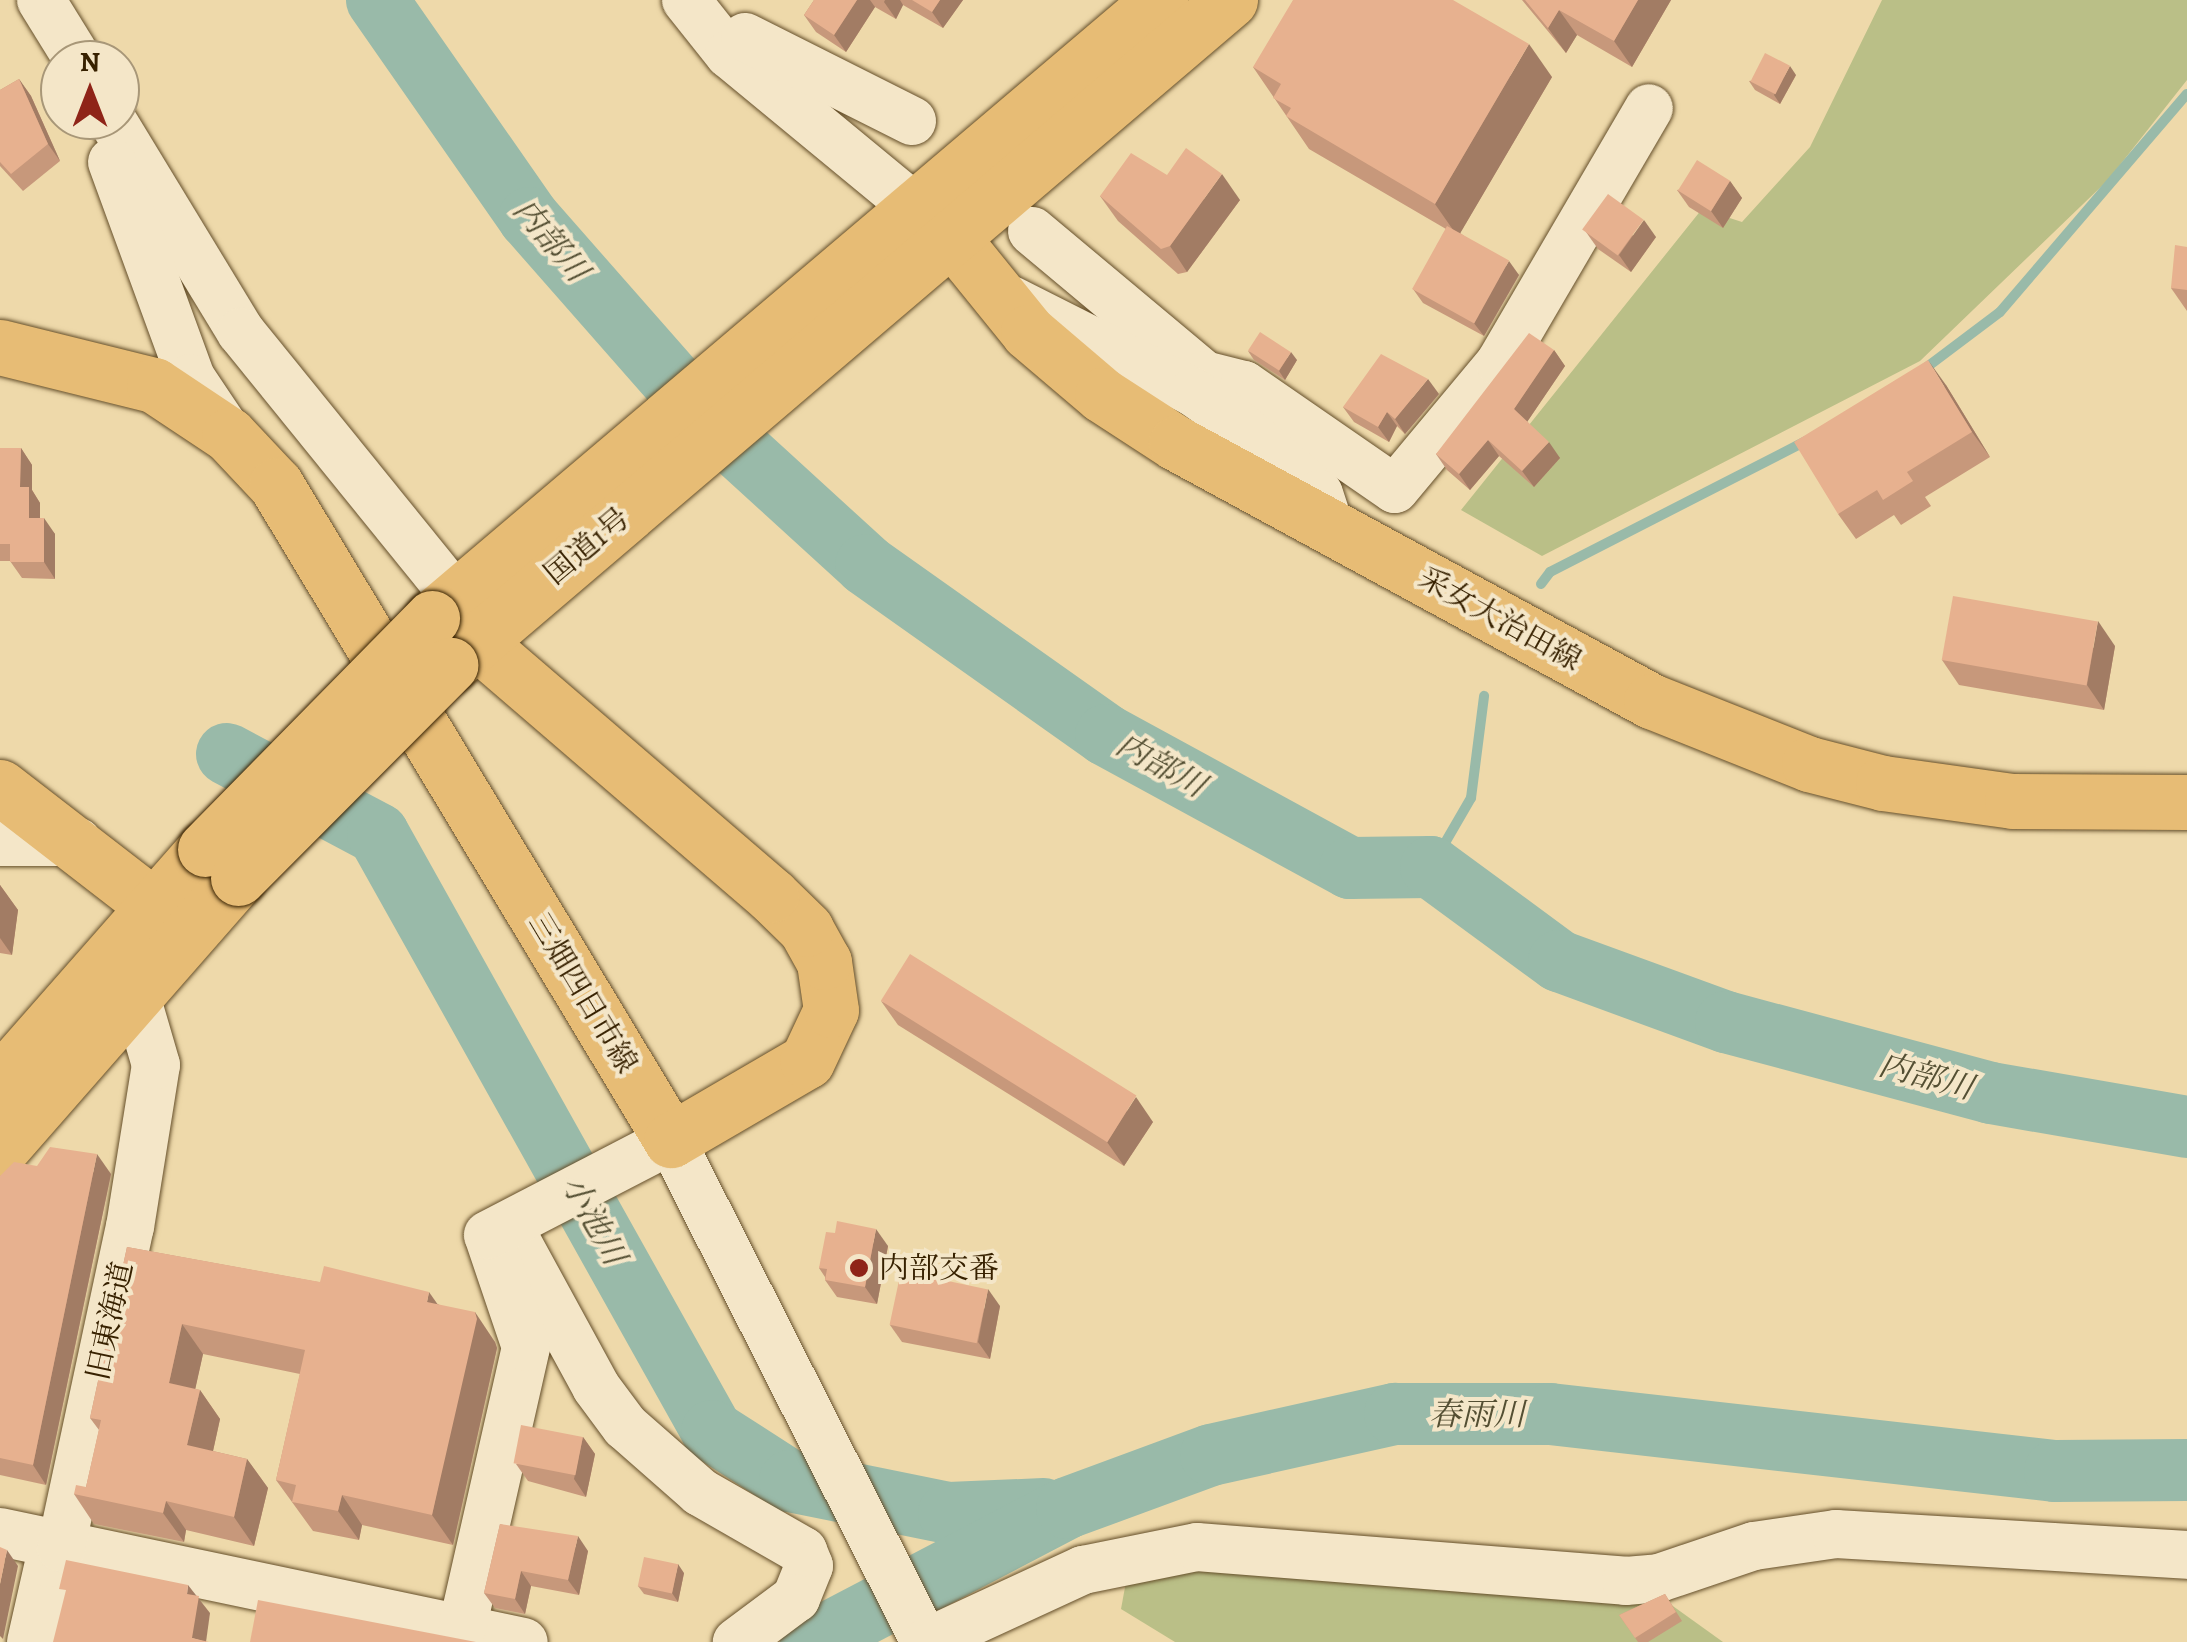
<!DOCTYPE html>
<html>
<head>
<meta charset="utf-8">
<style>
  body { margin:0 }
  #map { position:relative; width:2187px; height:1642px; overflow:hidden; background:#eed9aa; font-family:Alegreya,"Noto Serif JP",serif }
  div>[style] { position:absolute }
  .green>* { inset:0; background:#babf87 }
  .stream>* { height:10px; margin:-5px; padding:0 5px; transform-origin:5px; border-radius:5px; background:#99baa9 }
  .river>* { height:62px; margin:-31px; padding:0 31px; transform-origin:31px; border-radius:31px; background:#99baa9 }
  .roads { filter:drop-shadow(0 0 2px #654f2a) drop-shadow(0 0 2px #654f2a) }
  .minor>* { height:48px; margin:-24px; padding:0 24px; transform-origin:24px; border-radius:24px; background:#f4e6c8 }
  .major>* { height:55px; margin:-27.5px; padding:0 27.5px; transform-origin:27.5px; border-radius:27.5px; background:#e7bc75 }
  .highway>* { height:55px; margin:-27.5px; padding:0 27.5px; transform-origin:27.5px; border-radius:27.5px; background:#e7bc75 }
  .bridges { filter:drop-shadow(0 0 2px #372100) drop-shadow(0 0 2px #372100) }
  .highway-bridge>* { height:55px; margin:-27.5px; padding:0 27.5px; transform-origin:27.5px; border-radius:27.5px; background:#e7bc75 }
  .wall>* { inset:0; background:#c7987b }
  .shaded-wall>* { inset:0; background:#a27c64 }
  .building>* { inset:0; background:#e7b18f; transform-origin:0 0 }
  .dots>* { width:28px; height:28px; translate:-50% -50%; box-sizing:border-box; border:5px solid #f4e6c8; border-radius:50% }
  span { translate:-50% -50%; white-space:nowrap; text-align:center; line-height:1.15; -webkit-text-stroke:8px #f4e6c8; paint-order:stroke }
  .street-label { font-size:30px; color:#372100 }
  .poi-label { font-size:30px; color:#372100 }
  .left { translate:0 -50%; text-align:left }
  .water-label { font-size:32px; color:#544f33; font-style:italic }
  .north { position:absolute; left:40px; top:40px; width:100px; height:100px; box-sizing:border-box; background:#f4e6c8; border:2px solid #a89778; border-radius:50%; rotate:0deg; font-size:28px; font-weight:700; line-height:40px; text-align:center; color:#372100 }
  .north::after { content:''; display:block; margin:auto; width:35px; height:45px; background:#8f2418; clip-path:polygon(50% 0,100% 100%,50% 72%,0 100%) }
</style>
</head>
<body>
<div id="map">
  <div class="green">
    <i style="clip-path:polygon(1882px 0,2187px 0,2187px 80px,2108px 180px,1920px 361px,1542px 556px,1461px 510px,1702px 209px,1742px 222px,1810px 147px)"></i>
    <i style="clip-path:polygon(1477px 1566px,1631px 1576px,1723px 1642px,1175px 1642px,1121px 1609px,1128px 1571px)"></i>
  </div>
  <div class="stream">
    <i style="left:1923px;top:370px;width:96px;rotate:-37deg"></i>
    <i style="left:2000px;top:312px;width:287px;rotate:-49.4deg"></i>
    <i style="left:1541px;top:584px;width:15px;rotate:-53deg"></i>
    <i style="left:1550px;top:572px;width:288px;rotate:-27.1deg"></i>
    <i style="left:1431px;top:867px;width:80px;rotate:-59.9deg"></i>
    <i style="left:1471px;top:798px;width:103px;rotate:-82.7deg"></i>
  </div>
  <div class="river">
    <i style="left:377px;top:0;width:266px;rotate:55.1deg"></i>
    <i style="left:529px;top:218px;width:262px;rotate:48.7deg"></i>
    <i style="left:702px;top:415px;width:222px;rotate:42.4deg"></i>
    <i style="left:866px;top:565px;width:294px;rotate:35.3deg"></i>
    <i style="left:1106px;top:735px;width:278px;rotate:28.6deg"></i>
    <i style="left:1350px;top:868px;width:81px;rotate:-0.7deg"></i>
    <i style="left:1431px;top:867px;width:159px;rotate:36.3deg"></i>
    <i style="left:1559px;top:961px;width:178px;rotate:20.1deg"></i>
    <i style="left:1726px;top:1022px;width:274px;rotate:15deg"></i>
    <i style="left:1991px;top:1093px;width:199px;rotate:9.8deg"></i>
    <i style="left:227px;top:754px;width:171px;rotate:27.9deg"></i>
    <i style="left:378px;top:834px;width:684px;rotate:60.77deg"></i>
    <i style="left:712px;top:1431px;width:93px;rotate:32.7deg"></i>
    <i style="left:790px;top:1481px;width:162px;rotate:11.4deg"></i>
    <i style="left:949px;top:1513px;width:95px;rotate:-2.4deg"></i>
    <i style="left:811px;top:1642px;width:289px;rotate:-27.6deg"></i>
    <i style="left:1067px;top:1508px;width:153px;rotate:-20.2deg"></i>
    <i style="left:1211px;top:1455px;width:189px;rotate:-12.6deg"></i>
    <i style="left:1395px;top:1414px;width:155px"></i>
    <i style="left:1550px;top:1414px;width:508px;rotate:6.44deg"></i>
    <i style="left:2055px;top:1471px;width:132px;rotate:-0.4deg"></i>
  </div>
  <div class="roads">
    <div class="minor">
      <i style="left:41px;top:0;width:70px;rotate:58.3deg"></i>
      <i style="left:686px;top:0;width:69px;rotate:51.5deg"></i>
      <i style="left:729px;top:54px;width:242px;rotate:39.5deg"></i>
      <i style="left:745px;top:37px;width:187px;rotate:26.7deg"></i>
      <i style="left:112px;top:120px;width:248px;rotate:58.7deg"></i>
      <i style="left:241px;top:332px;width:340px;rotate:51deg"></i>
      <i style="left:112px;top:162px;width:230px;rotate:69.9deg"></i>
      <i style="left:191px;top:378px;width:63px;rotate:56.1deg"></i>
      <i style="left:1032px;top:231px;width:224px;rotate:39.9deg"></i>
      <i style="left:1204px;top:375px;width:41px;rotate:14deg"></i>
      <i style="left:1244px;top:385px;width:183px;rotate:34.6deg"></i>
      <i style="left:1395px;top:489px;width:164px;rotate:-50.2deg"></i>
      <i style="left:1500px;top:363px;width:295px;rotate:-59.7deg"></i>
      <i style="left:1011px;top:300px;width:204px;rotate:26.8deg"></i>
      <i style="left:1193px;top:392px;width:49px;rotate:35deg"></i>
      <i style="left:1233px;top:420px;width:113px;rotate:40.7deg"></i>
      <i style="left:1319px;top:494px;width:35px;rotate:72deg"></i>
      <i style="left:0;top:842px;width:78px"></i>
      <i style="left:510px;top:1229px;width:180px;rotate:61.4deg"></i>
      <i style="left:596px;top:1387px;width:49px;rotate:53.4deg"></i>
      <i style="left:625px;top:1426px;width:100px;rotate:41.3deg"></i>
      <i style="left:700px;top:1492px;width:119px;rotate:29.8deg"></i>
      <i style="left:803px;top:1551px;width:16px;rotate:68deg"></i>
      <i style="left:809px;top:1566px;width:35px;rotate:112deg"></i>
      <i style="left:796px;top:1598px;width:74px;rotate:143.3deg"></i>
      <i style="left:0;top:1532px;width:535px;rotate:11.86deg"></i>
      <i style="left:462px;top:1629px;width:289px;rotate:-77.2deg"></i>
      <i style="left:526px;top:1347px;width:118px;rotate:-108.7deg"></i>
      <i style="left:488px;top:1235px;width:206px;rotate:-27.4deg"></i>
      <i style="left:671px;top:1140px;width:563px;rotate:63.16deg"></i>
      <i style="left:31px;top:1642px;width:81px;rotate:-77.2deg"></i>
      <i style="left:49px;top:1563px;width:19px;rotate:-51deg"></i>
      <i style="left:61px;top:1548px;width:328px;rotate:-77.9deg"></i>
      <i style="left:130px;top:1227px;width:164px;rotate:-80.9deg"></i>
      <i style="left:156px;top:1065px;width:72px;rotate:-106.2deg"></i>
      <i style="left:927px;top:1642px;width:172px;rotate:-24.8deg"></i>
      <i style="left:1083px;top:1570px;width:116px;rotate:-11.4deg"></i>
      <i style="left:1197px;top:1547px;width:430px;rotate:4.5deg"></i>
      <i style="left:1626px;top:1581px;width:33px;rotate:-5deg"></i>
      <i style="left:1659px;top:1578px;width:100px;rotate:-18.6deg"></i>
      <i style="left:1754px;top:1546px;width:83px;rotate:-8.3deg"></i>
      <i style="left:1836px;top:1534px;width:352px;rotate:3.4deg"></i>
    </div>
    <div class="major">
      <i style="left:916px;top:208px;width:47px;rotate:39.8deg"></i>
      <i style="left:952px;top:238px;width:121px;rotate:51deg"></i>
      <i style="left:1028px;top:332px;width:97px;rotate:40.4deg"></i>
      <i style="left:1102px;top:395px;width:88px;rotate:33deg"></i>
      <i style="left:1176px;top:443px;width:541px;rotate:28.51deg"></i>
      <i style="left:1651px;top:701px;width:170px;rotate:21.7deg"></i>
      <i style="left:1809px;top:764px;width:76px;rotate:14.4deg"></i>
      <i style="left:1883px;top:783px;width:130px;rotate:7.9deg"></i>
      <i style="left:2012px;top:801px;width:175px;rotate:0.3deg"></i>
      <i style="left:0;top:347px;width:159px;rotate:13.9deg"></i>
      <i style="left:154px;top:385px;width:90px;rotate:33.7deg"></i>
      <i style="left:229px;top:435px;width:69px;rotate:46.8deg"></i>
      <i style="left:276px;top:485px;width:765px;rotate:58.91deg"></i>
      <i style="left:671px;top:1140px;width:157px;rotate:-30.2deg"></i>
      <i style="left:807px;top:1061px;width:56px;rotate:-64.8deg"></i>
      <i style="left:831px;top:1010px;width:49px;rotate:-98.3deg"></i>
      <i style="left:824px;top:962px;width:38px;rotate:-119deg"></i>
      <i style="left:806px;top:929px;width:49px;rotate:-135.8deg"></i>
      <i style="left:771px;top:895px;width:389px;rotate:-139.3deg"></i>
      <i style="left:0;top:787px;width:195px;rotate:37.7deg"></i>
    </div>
    <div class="highway">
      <i style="left:432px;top:618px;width:955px;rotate:-40.33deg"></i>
      <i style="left:450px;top:665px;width:1025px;rotate:-40.45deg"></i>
      <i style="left:0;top:1082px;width:310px;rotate:-48.7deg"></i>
      <i style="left:0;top:1150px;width:361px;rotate:-48.8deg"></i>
    </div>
  </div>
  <div class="bridges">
    <div class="highway-bridge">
      <i style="left:205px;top:849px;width:324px;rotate:-45.5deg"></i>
      <i style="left:238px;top:878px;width:301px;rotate:-45.1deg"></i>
    </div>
  </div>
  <div class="wall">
    <i style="clip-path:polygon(814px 0,963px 0,943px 28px,903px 5px,896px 19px,875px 7px,846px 52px,816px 32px,804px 15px)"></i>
    <i style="clip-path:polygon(1522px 0,1671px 0,1632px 67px,1577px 35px,1566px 53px)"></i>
    <i style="clip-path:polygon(1253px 67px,1552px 77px,1460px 233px,1519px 275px,1484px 336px,1423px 303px,1413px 289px,1446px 229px,1309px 149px)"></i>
    <i style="clip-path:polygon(1796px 75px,1780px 104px,1755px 90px,1749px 81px)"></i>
    <i style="clip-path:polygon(19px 79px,31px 96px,60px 161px,23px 191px,0 166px,0 90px)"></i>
    <i style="clip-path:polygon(1730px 181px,1742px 198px,1723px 228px,1689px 207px,1677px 190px)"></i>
    <i style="clip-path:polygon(1100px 196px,1240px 200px,1187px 272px,1178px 274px,1118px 221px)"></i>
    <i style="clip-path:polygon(1586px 232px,1656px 237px,1631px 272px,1598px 249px)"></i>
    <i style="clip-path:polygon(2187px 247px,2187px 311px,2171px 288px)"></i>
    <i style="clip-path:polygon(1554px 350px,1565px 366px,1527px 422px,1560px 458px,1534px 487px,1499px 456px,1470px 490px,1447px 470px,1436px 454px)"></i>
    <i style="clip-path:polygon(1248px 351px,1297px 360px,1285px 380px,1254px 360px)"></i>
    <i style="clip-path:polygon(1946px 385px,1990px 457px,1925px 497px,1931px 506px,1901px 525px,1894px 515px,1856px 539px,1838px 514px)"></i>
    <i style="clip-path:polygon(1439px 394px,1405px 434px,1397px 426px,1389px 442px,1354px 422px,1343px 407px)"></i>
    <i style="clip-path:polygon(0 448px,21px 448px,32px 465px,32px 490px,40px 503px,40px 518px,55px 534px,55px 579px,22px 578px,10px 561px,0 561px)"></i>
    <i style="clip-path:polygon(2115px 646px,2104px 710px,1959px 685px,1942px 660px)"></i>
    <i style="clip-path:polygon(0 885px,18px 910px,12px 955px,0 953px)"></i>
    <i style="clip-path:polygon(881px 1001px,1153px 1122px,1124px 1166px,898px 1025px)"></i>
    <i style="clip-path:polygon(37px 1166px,111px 1174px,46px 1485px,0 1475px,0 1176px)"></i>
    <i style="clip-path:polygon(835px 1233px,888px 1246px,877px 1304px,837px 1297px,825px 1280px,825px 1277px,819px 1268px)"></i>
    <i style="clip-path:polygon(127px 1247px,438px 1304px,495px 1342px,497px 1348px,453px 1545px,362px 1525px,359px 1540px,313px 1531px,276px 1480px,300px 1374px,203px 1354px,195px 1389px,200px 1390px,220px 1419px,213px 1451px,247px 1459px,268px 1488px,254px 1546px,186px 1530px,184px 1542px,94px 1524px,74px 1494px,86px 1487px,99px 1430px,90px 1418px)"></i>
    <i style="clip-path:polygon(1000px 1306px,990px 1359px,902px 1342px,890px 1325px)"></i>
    <i style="clip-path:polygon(583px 1437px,595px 1454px,586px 1497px,528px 1481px,516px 1464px)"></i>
    <i style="clip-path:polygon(500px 1524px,588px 1551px,579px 1595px,531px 1586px,525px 1614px,495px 1608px,484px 1593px)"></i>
    <i style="clip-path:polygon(684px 1573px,678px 1602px,644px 1594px,638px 1586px)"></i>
    <i style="clip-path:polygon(1665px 1594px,1682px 1621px,1648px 1642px,1638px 1642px,1619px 1615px)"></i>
  </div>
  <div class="shaded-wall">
    <i style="clip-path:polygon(857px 0,870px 0,875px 7px,846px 52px,834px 35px)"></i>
    <i style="clip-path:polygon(885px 0,900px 0,903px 5px,896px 19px,884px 2px)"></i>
    <i style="clip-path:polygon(940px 0,963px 0,943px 28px,932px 12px)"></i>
    <i style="clip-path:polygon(1638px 0,1671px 0,1632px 67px,1614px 41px)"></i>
    <i style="clip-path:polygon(1559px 10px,1577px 35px,1566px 53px,1548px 28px)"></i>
    <i style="clip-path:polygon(1529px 44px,1552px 77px,1458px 237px,1435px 204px)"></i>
    <i style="clip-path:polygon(1790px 66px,1796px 75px,1780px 104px,1774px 95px)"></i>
    <i style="clip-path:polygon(19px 79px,31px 96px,60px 161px,48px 144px)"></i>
    <i style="clip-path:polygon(1222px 174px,1240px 200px,1187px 272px,1170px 246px)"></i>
    <i style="clip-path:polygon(1730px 181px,1742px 198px,1723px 228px,1711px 211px)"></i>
    <i style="clip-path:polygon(1644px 220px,1656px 237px,1631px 272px,1619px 255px)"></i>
    <i style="clip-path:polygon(1509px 261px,1519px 275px,1484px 336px,1473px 322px)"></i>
    <i style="clip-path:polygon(1554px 350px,1565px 366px,1525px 425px,1514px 409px)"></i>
    <i style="clip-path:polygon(1291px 352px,1297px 360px,1285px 380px,1279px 371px)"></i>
    <i style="clip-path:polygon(1928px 360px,1946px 385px,1990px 457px,1972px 432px)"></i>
    <i style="clip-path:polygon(1428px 379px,1439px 394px,1405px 434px,1395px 419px)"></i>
    <i style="clip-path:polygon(1387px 412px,1397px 426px,1389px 442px,1378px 427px)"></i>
    <i style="clip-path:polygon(1488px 440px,1499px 456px,1470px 490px,1459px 474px)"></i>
    <i style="clip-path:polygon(1549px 442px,1560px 458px,1534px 487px,1522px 471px)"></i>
    <i style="clip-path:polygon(21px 448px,32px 465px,32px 490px,40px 503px,40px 534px,29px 518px,20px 487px)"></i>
    <i style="clip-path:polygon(44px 518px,55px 534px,55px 579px,44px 562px)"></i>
    <i style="clip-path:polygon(2098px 621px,2115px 646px,2104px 710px,2087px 685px)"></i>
    <i style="clip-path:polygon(0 885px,18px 910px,12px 955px,0 938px)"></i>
    <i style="clip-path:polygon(1136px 1097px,1153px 1122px,1124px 1166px,1107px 1142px)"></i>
    <i style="clip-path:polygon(97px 1154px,111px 1174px,46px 1485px,33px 1465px)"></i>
    <i style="clip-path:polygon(876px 1229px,888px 1246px,877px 1304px,865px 1287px)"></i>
    <i style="clip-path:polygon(988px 1289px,1000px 1306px,990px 1359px,978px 1342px)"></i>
    <i style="clip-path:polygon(429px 1292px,450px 1322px,427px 1302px)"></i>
    <i style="clip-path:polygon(475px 1312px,495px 1342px,497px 1348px,453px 1545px,432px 1515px)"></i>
    <i style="clip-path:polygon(182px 1324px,203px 1354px,190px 1413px,169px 1383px)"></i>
    <i style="clip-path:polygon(200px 1390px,220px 1419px,208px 1474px,187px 1445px)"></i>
    <i style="clip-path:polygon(583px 1437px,595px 1454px,586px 1497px,574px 1479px)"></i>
    <i style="clip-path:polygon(247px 1459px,268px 1488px,254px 1546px,234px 1517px)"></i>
    <i style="clip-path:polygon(342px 1495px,362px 1525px,359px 1540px,338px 1511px)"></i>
    <i style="clip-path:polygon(166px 1501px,186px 1530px,184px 1542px,163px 1513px)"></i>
    <i style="clip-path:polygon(578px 1536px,588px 1551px,579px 1595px,568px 1580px)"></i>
    <i style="clip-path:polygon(7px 1550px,18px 1566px,3px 1639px,0 1636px,0 1584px)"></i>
    <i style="clip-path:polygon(678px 1564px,684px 1573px,678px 1602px,672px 1593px)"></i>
    <i style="clip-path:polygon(521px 1571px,531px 1586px,525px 1614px,515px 1599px)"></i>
    <i style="clip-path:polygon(188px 1585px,210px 1613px,206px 1642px,192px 1638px,187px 1594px)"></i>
  </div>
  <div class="building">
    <i style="clip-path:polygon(814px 0,857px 0,834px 35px,804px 15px)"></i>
    <i style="clip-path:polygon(912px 0,940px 0,932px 12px)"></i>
    <i style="clip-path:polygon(1293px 0,1453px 0,1529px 44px,1435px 204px,1286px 116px,1291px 108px,1273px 98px,1281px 84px,1253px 67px)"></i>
    <i style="clip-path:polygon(1525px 0,1638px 0,1614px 41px,1559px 10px,1548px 28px)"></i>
    <i style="left:1765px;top:53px;width:28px;height:32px;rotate:27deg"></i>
    <i style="clip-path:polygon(19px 79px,48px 144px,11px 174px,0 162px,0 90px)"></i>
    <i style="clip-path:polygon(1186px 148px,1222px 174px,1170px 246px,1161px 249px,1100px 196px,1131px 153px,1167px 175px)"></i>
    <i style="left:1697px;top:160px;width:39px;height:36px;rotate:32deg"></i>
    <i style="left:1608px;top:194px;width:44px;height:44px;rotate:36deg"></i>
    <i style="left:1447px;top:226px;width:71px;height:72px;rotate:29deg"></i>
    <i style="clip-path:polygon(2175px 245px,2187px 247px,2187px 290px,2171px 288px)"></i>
    <i style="left:1260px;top:332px;width:37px;height:22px;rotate:33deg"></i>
    <i style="clip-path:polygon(1529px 333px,1554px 350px,1514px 409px,1549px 442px,1522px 471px,1488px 440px,1459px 474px,1436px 454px)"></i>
    <i style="clip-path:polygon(1381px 354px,1428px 379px,1395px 419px,1387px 412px,1378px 427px,1343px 407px)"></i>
    <i style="clip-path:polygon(1928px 360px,1972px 432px,1907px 472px,1913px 481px,1883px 500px,1877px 490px,1838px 514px,1794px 442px)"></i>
    <i style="clip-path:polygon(0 448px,21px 448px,20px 487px,29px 487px,29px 518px,44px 518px,44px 562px,10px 562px,10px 544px,0 544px)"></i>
    <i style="left:1953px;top:596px;width:147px;height:65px;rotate:10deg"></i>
    <i style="left:910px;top:954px;width:267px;height:55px;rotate:32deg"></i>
    <i style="clip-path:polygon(50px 1147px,97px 1154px,33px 1465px,0 1458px,0 1176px,14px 1162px,37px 1166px)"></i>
    <i style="clip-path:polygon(837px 1221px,876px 1229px,865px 1287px,825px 1280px,827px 1269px,819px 1268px,826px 1232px,835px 1233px)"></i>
    <i style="clip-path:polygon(127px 1247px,320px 1282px,324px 1266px,429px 1292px,427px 1302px,475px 1312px,477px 1319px,432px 1515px,342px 1495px,338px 1511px,292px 1502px,296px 1485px,276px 1480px,305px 1350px,182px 1324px,169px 1383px,200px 1390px,187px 1445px,247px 1459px,234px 1517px,166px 1501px,163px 1513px,74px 1494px,76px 1485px,86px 1487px,101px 1420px,90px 1418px)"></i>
    <i style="left:901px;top:1271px;width:89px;height:55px;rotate:12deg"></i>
    <i style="left:521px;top:1425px;width:63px;height:39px;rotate:11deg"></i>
    <i style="clip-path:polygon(500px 1524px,578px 1536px,568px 1580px,521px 1571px,515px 1599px,484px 1593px)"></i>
    <i style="clip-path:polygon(0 1547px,7px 1550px,0 1584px)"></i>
    <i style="left:644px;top:1557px;width:35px;height:30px;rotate:12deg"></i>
    <i style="clip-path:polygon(66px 1560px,188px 1585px,187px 1594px,199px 1596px,192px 1638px,209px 1642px,53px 1642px,66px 1590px,59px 1589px)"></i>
    <i style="clip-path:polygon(1665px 1594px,1676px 1612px,1635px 1638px,1619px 1615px)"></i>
    <i style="clip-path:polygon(258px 1600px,476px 1642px,250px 1642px)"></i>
  </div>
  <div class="dots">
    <i style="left:859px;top:1268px;background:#8f2418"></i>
  </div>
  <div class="street-label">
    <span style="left:587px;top:546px;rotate:-40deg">国道1号</span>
    <span style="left:1500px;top:619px;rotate:29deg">采女大治田線</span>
    <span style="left:583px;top:993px;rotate:59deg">三畑四日市線</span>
    <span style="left:110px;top:1321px;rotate:-78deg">旧東海道</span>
  </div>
  <div class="poi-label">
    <span class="left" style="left:879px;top:1268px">内部交番</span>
  </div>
  <div class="water-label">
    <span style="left:551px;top:240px;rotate:50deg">内部川</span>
    <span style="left:1161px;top:765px;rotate:29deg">内部川</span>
    <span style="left:1926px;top:1076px;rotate:15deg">内部川</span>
    <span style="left:594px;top:1220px;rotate:61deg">小池川</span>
    <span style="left:1477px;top:1414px">春雨川</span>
  </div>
  <div class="north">N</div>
</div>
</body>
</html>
